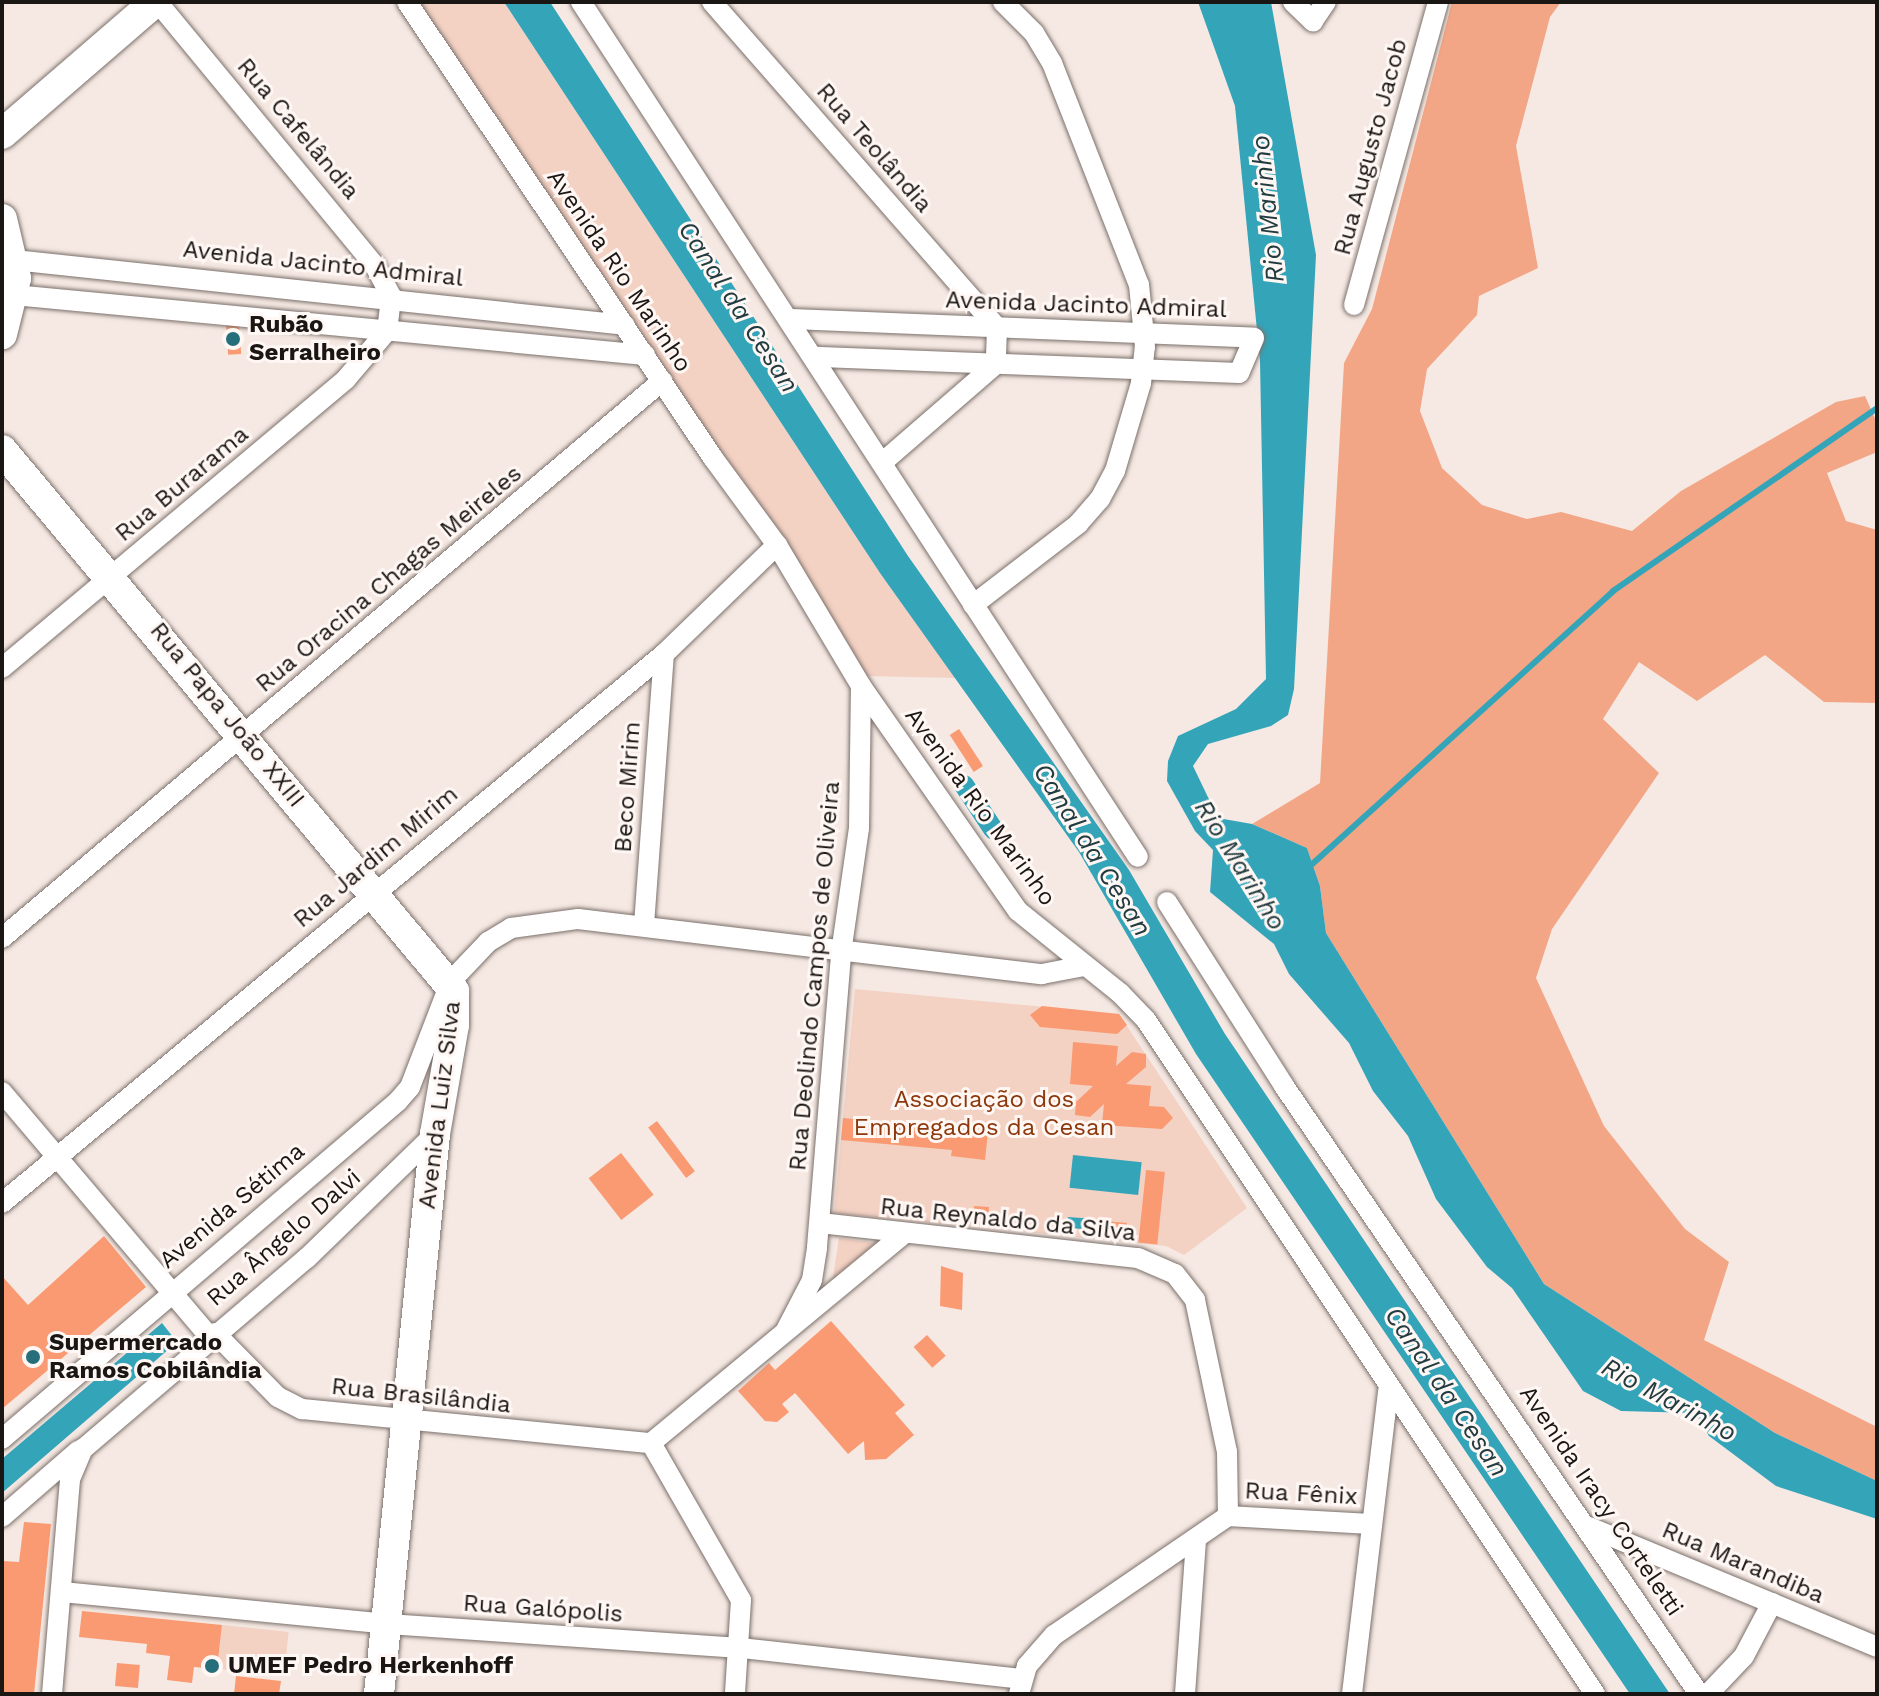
<!DOCTYPE html>
<html>
<head>
<meta charset="utf-8">
<style>
  body { margin:0 }
  #map { position:relative; width:1879px; height:1696px; overflow:hidden; background:#f6e9e3; font-family:"Work Sans",sans-serif }
  div>[style] { position:absolute }
  .green>* { inset:0; background:#f3d1c3; transform-origin:0 0 }
  .forest>* { inset:0; background:#f3a686 }
  .water>* { inset:0; background:#34a4b9; transform-origin:0 0 }
  .stream>* { height:6px; margin:-3px; padding:0 3px; transform-origin:3px; border-radius:3px; background:#34a4b9 }
  .canal>* { height:20px; margin:-10px; padding:0 10px; transform-origin:10px; border-radius:10px; background:#34a4b9 }
  .building>* { inset:0; background:#fa9a72; transform-origin:0 0 }
  .roads { filter:drop-shadow(0 0 2px #7b706b) drop-shadow(0 0 2px #7b706b) }
  .street>* { height:20px; margin:-10px; padding:0 10px; transform-origin:10px; border-radius:10px; background:#fff }
  .secondary>* { height:30px; margin:-15px; padding:0 15px; transform-origin:15px; border-radius:15px; background:#fff }
  .dots>* { width:22px; height:22px; translate:-50% -50%; box-sizing:border-box; border:4px solid #fff7f4; border-radius:50% }
  span { translate:-50% -50%; white-space:nowrap; text-align:center; line-height:1.15; -webkit-text-stroke:6px #fff7f4; paint-order:stroke }
  .street-label { font-size:24px; color:#1a1614 }
  .poi-label { font-size:24px; color:#1a1614; font-weight:700 }
  .left { translate:0 -50%; text-align:left }
  .park-label { font-size:24px; color:#8c370c }
  .water-label { font-size:26px; color:#223b40; font-style:italic }
  .frame { position:absolute; inset:0; border:4px solid #1a1614; pointer-events:none }
</style>
</head>
<body>
<div id="map">
  <div class="green">
    <i style="clip-path:polygon(419px 2px,504px 2px,880px 573px,958px 678px,866px 676px)"></i>
    <i style="clip-path:polygon(855px 989px,1119px 1014px,1247px 1208px,1184px 1255px,1166px 1246px,834px 1213px)"></i>
    <i style="clip-path:polygon(839px 1238px,877px 1243px,832px 1283px)"></i>
    <i style="left:222px;top:1625px;width:67px;height:44px;rotate:6deg"></i>
  </div>
  <div class="forest">
    <i style="clip-path:polygon(1452px 2px,1561px 2px,1550px 17px,1516px 146px,1538px 268px,1479px 296px,1477px 315px,1427px 369px,1420px 411px,1442px 468px,1482px 505px,1527px 519px,1561px 512px,1632px 531px,1681px 491px,1836px 402px,1865px 396px,1877px 423px,1877px 452px,1827px 473px,1846px 521px,1877px 530px,1877px 703px,1824px 702px,1765px 655px,1697px 701px,1639px 662px,1603px 719px,1659px 773px,1552px 929px,1536px 978px,1604px 1126px,1685px 1229px,1729px 1262px,1704px 1340px,1877px 1427px,1877px 1481px,1775px 1433px,1544px 1284px,1326px 933px,1320px 886px,1307px 848px,1252px 824px,1320px 783px,1344px 363px,1372px 309px)"></i>
  </div>
  <div class="water">
    <i style="clip-path:polygon(504px 2px,550px 2px,908px 556px,1129px 870px,1225px 1034px,1670px 1694px,1630px 1694px,1196px 1054px,1079px 852px,880px 573px)"></i>
    <i style="clip-path:polygon(1198px 2px,1271px 2px,1316px 255px,1294px 689px,1288px 715px,1271px 726px,1208px 744px,1193px 766px,1218px 818px,1252px 824px,1307px 848px,1320px 886px,1326px 933px,1544px 1284px,1775px 1433px,1877px 1481px,1877px 1519px,1776px 1486px,1709px 1436px,1695px 1413px,1621px 1411px,1583px 1391px,1512px 1288px,1487px 1267px,1436px 1199px,1408px 1136px,1373px 1091px,1349px 1043px,1289px 974px,1274px 944px,1210px 892px,1213px 850px,1195px 831px,1167px 781px,1168px 761px,1178px 736px,1236px 709px,1266px 679px,1260px 361px,1235px 106px)"></i>
    <i style="left:1073px;top:1155px;width:69px;height:33px;rotate:6deg"></i>
    <i style="left:1068px;top:1217px;width:27px;height:11px;rotate:4deg"></i>
    <i style="clip-path:polygon(162px 1323px,177px 1342px,2px 1493px,2px 1459px)"></i>
  </div>
  <div class="stream">
    <i style="left:1309px;top:867px;width:411px;rotate:-42.2deg"></i>
    <i style="left:1613px;top:591px;width:321px;rotate:-34.7deg"></i>
  </div>
  <div class="canal">
    <i style="left:964px;top:785px;width:53px;rotate:56.6deg"></i>
  </div>
  <div class="building">
    <i style="left:239px;top:323px;width:31px;height:13px;rotate:86deg"></i>
    <i style="left:959px;top:729px;width:44px;height:11px;rotate:57deg"></i>
    <i style="clip-path:polygon(1042px 1006px,1119px 1014px,1127px 1025px,1117px 1034px,1040px 1027px,1030px 1015px)"></i>
    <i style="clip-path:polygon(1073px 1042px,1118px 1046px,1116px 1066px,1132px 1052px,1146px 1054px,1146px 1067px,1126px 1084px,1151px 1086px,1149px 1106px,1164px 1107px,1173px 1118px,1162px 1129px,1102px 1125px,1104px 1104px,1090px 1117px,1075px 1115px,1076px 1102px,1093px 1086px,1070px 1084px)"></i>
    <i style="clip-path:polygon(843px 1118px,988px 1132px,985px 1160px,951px 1156px,952px 1150px,841px 1140px)"></i>
    <i style="left:657px;top:1121px;width:63px;height:11px;rotate:53deg"></i>
    <i style="left:621px;top:1153px;width:53px;height:41px;rotate:52deg"></i>
    <i style="left:1146px;top:1170px;width:19px;height:73px;rotate:6deg"></i>
    <i style="left:974px;top:1206px;width:15px;height:12px;rotate:4deg"></i>
    <i style="left:1105px;top:1221px;width:22px;height:11px;rotate:5deg"></i>
    <i style="clip-path:polygon(104px 1236px,146px 1287px,2px 1409px,2px 1276px,28px 1305px)"></i>
    <i style="clip-path:polygon(941px 1266px,963px 1273px,962px 1310px,940px 1306px)"></i>
    <i style="clip-path:polygon(831px 1321px,905px 1405px,895px 1413px,914px 1435px,886px 1459px,865px 1460px,864px 1441px,848px 1454px,795px 1393px,782px 1404px,789px 1412px,777px 1422px,765px 1421px,738px 1391px,769px 1363px,775px 1370px)"></i>
    <i style="left:927px;top:1335px;width:28px;height:18px;rotate:48deg"></i>
    <i style="clip-path:polygon(24px 1522px,51px 1524px,34px 1694px,2px 1694px,3px 1561px,19px 1562px)"></i>
    <i style="clip-path:polygon(82px 1611px,222px 1625px,217px 1669px,194px 1667px,192px 1683px,167px 1680px,170px 1656px,146px 1653px,147px 1644px,79px 1637px)"></i>
    <i style="left:117px;top:1663px;width:23px;height:23px;rotate:5deg"></i>
    <i style="clip-path:polygon(236px 1676px,281px 1681px,279px 1694px,234px 1694px)"></i>
  </div>
  <div class="roads">
    <div class="street">
      <i style="left:407px;top:2px;width:549px;rotate:56.14deg"></i>
      <i style="left:713px;top:458px;width:108px;rotate:53.7deg"></i>
      <i style="left:777px;top:545px;width:164px;rotate:59.2deg"></i>
      <i style="left:861px;top:686px;width:274px;rotate:55.1deg"></i>
      <i style="left:1018px;top:911px;width:131px;rotate:38.8deg"></i>
      <i style="left:1120px;top:993px;width:37px;rotate:46deg"></i>
      <i style="left:1146px;top:1020px;width:810px;rotate:56.33deg"></i>
      <i style="left:581px;top:2px;width:1020px;rotate:56.92deg"></i>
      <i style="left:712px;top:2px;width:433px;rotate:48.8deg"></i>
      <i style="left:997px;top:328px;width:36px;rotate:92deg"></i>
      <i style="left:996px;top:364px;width:150px;rotate:139.1deg"></i>
      <i style="left:1293px;top:2px;width:28px;rotate:44deg"></i>
      <i style="left:1313px;top:21px;width:23px;rotate:-56deg"></i>
      <i style="left:14px;top:260px;width:614px;rotate:6.07deg"></i>
      <i style="left:14px;top:295px;width:634px;rotate:5.43deg"></i>
      <i style="left:1354px;top:305px;width:314px;rotate:-74.5deg"></i>
      <i style="left:789px;top:319px;width:465px;rotate:2.3deg"></i>
      <i style="left:1254px;top:338px;width:38px;rotate:113deg"></i>
      <i style="left:1239px;top:373px;width:425px;rotate:-177.8deg"></i>
      <i style="left:973px;top:605px;width:133px;rotate:-37.6deg"></i>
      <i style="left:1078px;top:524px;width:33px;rotate:-49deg"></i>
      <i style="left:1100px;top:499px;width:32px;rotate:-62deg"></i>
      <i style="left:1115px;top:471px;width:92px;rotate:-73.5deg"></i>
      <i style="left:1141px;top:383px;width:36px;rotate:-84deg"></i>
      <i style="left:1145px;top:347px;width:62px;rotate:-95.5deg"></i>
      <i style="left:1139px;top:285px;width:238px;rotate:-111.4deg"></i>
      <i style="left:1052px;top:63px;width:35px;rotate:-121deg"></i>
      <i style="left:1034px;top:33px;width:44px;rotate:-135deg"></i>
      <i style="left:2px;top:668px;width:449px;rotate:-40deg"></i>
      <i style="left:346px;top:379px;width:63px;rotate:-49.5deg"></i>
      <i style="left:387px;top:331px;width:35px;rotate:-83deg"></i>
      <i style="left:391px;top:296px;width:34px;rotate:-118deg"></i>
      <i style="left:375px;top:266px;width:342px;rotate:-129.5deg"></i>
      <i style="left:1167px;top:902px;width:218px;rotate:57.5deg"></i>
      <i style="left:1284px;top:1086px;width:736px;rotate:55.68deg"></i>
      <i style="left:644px;top:925px;width:272px;rotate:-85.8deg"></i>
      <i style="left:2px;top:938px;width:864px;rotate:-40.16deg"></i>
      <i style="left:2px;top:1092px;width:321px;rotate:49.7deg"></i>
      <i style="left:2px;top:1203px;width:860px;rotate:-39.67deg"></i>
      <i style="left:664px;top:654px;width:157px;rotate:-44deg"></i>
      <i style="left:820px;top:1223px;width:320px;rotate:6.3deg"></i>
      <i style="left:1138px;top:1258px;width:40px;rotate:23.4deg"></i>
      <i style="left:1175px;top:1274px;width:33px;rotate:52deg"></i>
      <i style="left:1195px;top:1300px;width:155px;rotate:78.1deg"></i>
      <i style="left:1227px;top:1452px;width:64px;rotate:89.1deg"></i>
      <i style="left:1228px;top:1516px;width:211px;rotate:145.6deg"></i>
      <i style="left:1054px;top:1635px;width:41px;rotate:131.1deg"></i>
      <i style="left:1027px;top:1666px;width:29px;rotate:106deg"></i>
      <i style="left:786px;top:1330px;width:56px;rotate:-62.5deg"></i>
      <i style="left:812px;top:1280px;width:33px;rotate:-81deg"></i>
      <i style="left:817px;top:1247px;width:295px;rotate:-85.3deg"></i>
      <i style="left:841px;top:953px;width:126px;rotate:-81.8deg"></i>
      <i style="left:859px;top:828px;width:142px;rotate:-89.2deg"></i>
      <i style="left:215px;top:1333px;width:90px;rotate:45.5deg"></i>
      <i style="left:278px;top:1397px;width:27px;rotate:27deg"></i>
      <i style="left:302px;top:1409px;width:351px;rotate:5.6deg"></i>
      <i style="left:2px;top:1439px;width:521px;rotate:-40.48deg"></i>
      <i style="left:398px;top:1101px;width:18px;rotate:-49deg"></i>
      <i style="left:410px;top:1087px;width:114px;rotate:-68.9deg"></i>
      <i style="left:451px;top:981px;width:54px;rotate:-46.5deg"></i>
      <i style="left:488px;top:942px;width:27px;rotate:-31deg"></i>
      <i style="left:511px;top:928px;width:68px;rotate:-7.7deg"></i>
      <i style="left:578px;top:919px;width:467px;rotate:6.8deg"></i>
      <i style="left:1042px;top:974px;width:43px;rotate:-10.8deg"></i>
      <i style="left:651px;top:1443px;width:325px;rotate:-39.6deg"></i>
      <i style="left:651px;top:1443px;width:181px;rotate:60.2deg"></i>
      <i style="left:741px;top:1600px;width:94px;rotate:93.7deg"></i>
      <i style="left:1228px;top:1516px;width:142px;rotate:3.2deg"></i>
      <i style="left:2px;top:1517px;width:101px;rotate:-41deg"></i>
      <i style="left:1589px;top:1527px;width:312px;rotate:22.6deg"></i>
      <i style="left:62px;top:1592px;width:327px;rotate:5.6deg"></i>
      <i style="left:387px;top:1624px;width:355px;rotate:3.9deg"></i>
      <i style="left:741px;top:1648px;width:281px;rotate:6.3deg"></i>
      <i style="left:52px;top:1694px;width:216px;rotate:-85.2deg"></i>
      <i style="left:70px;top:1479px;width:33px;rotate:-67deg"></i>
      <i style="left:83px;top:1449px;width:294px;rotate:-40.5deg"></i>
      <i style="left:307px;top:1258px;width:178px;rotate:-44.1deg"></i>
      <i style="left:1185px;top:1694px;width:152px;rotate:-85.9deg"></i>
      <i style="left:1352px;top:1694px;width:306px;rotate:-83.2deg"></i>
      <i style="left:1708px;top:1694px;width:52px;rotate:-46.5deg"></i>
      <i style="left:1744px;top:1656px;width:60px;rotate:-62.2deg"></i>
    </div>
    <div class="secondary">
      <i style="left:2px;top:134px;width:202px;rotate:-40.8deg"></i>
      <i style="left:2px;top:219px;width:61px;rotate:76.7deg"></i>
      <i style="left:16px;top:278px;width:58px;rotate:104deg"></i>
      <i style="left:2px;top:450px;width:705px;rotate:50.12deg"></i>
      <i style="left:454px;top:991px;width:34px;rotate:90deg"></i>
      <i style="left:454px;top:1025px;width:111px;rotate:99.9deg"></i>
      <i style="left:435px;top:1134px;width:563px;rotate:95.71deg"></i>
    </div>
  </div>
  <div class="dots">
    <i style="left:233px;top:339px;background:#276e7b"></i>
    <i style="left:33px;top:1357px;background:#276e7b"></i>
    <i style="left:212px;top:1666px;background:#276e7b"></i>
  </div>
  <div class="street-label">
    <span style="left:298px;top:129px;rotate:50deg">Rua Cafelândia</span>
    <span style="left:1371px;top:147px;rotate:-75deg">Rua Augusto Jacob</span>
    <span style="left:874px;top:148px;rotate:49deg">Rua Teolândia</span>
    <span style="left:323px;top:264px;rotate:6deg">Avenida Jacinto Admiral</span>
    <span style="left:619px;top:271px;rotate:56deg">Avenida Rio Marinho</span>
    <span style="left:1086px;top:305px;rotate:2deg">Avenida Jacinto Admiral</span>
    <span style="left:182px;top:484px;rotate:-40deg">Rua Burarama</span>
    <span style="left:389px;top:579px;rotate:-40deg">Rua Oracina Chagas Meireles</span>
    <span style="left:227px;top:715px;rotate:51deg">Rua Papa João XXIII</span>
    <span style="left:628px;top:787px;rotate:-86deg">Beco Mirim</span>
    <span style="left:980px;top:807px;rotate:54deg">Avenida Rio Marinho</span>
    <span style="left:376px;top:857px;rotate:-40deg">Rua Jardim Mirim</span>
    <span style="left:815px;top:976px;rotate:-85deg">Rua Deolindo Campos de Oliveira</span>
    <span style="left:440px;top:1105px;rotate:-83deg">Avenida Luiz Silva</span>
    <span style="left:232px;top:1206px;rotate:-40deg">Avenida Sétima</span>
    <span style="left:1008px;top:1220px;rotate:6deg">Rua Reynaldo da Silva</span>
    <span style="left:284px;top:1238px;rotate:-41deg">Rua Ângelo Dalvi</span>
    <span style="left:421px;top:1396px;rotate:6deg">Rua Brasilândia</span>
    <span style="left:1301px;top:1494px;rotate:3deg">Rua Fênix</span>
    <span style="left:1601px;top:1501px;rotate:56deg">Avenida Iracy Corteletti</span>
    <span style="left:1743px;top:1563px;rotate:23deg">Rua Marandiba</span>
    <span style="left:543px;top:1609px;rotate:4deg">Rua Galópolis</span>
  </div>
  <div class="poi-label">
    <span class="left" style="left:249px;top:339px">Rubão<br>Serralheiro</span>
    <span class="left" style="left:49px;top:1357px">Supermercado<br>Ramos Cobilândia</span>
    <span class="left" style="left:228px;top:1666px">UMEF Pedro Herkenhoff</span>
  </div>
  <div class="park-label">
    <span style="left:984px;top:1114px">Associação dos<br>Empregados da Cesan</span>
  </div>
  <div class="water-label">
    <span style="left:1268px;top:209px;rotate:-96deg">Rio Marinho</span>
    <span style="left:738px;top:307px;rotate:57deg">Canal da Cesan</span>
    <span style="left:1092px;top:850px;rotate:58deg">Canal da Cesan</span>
    <span style="left:1240px;top:865px;rotate:58deg">Rio Marinho</span>
    <span style="left:1446px;top:1392px;rotate:56deg">Canal da Cesan</span>
    <span style="left:1669px;top:1400px;rotate:28deg">Rio Marinho</span>
  </div>
  <div class="frame"></div>
</div>
</body>
</html>
